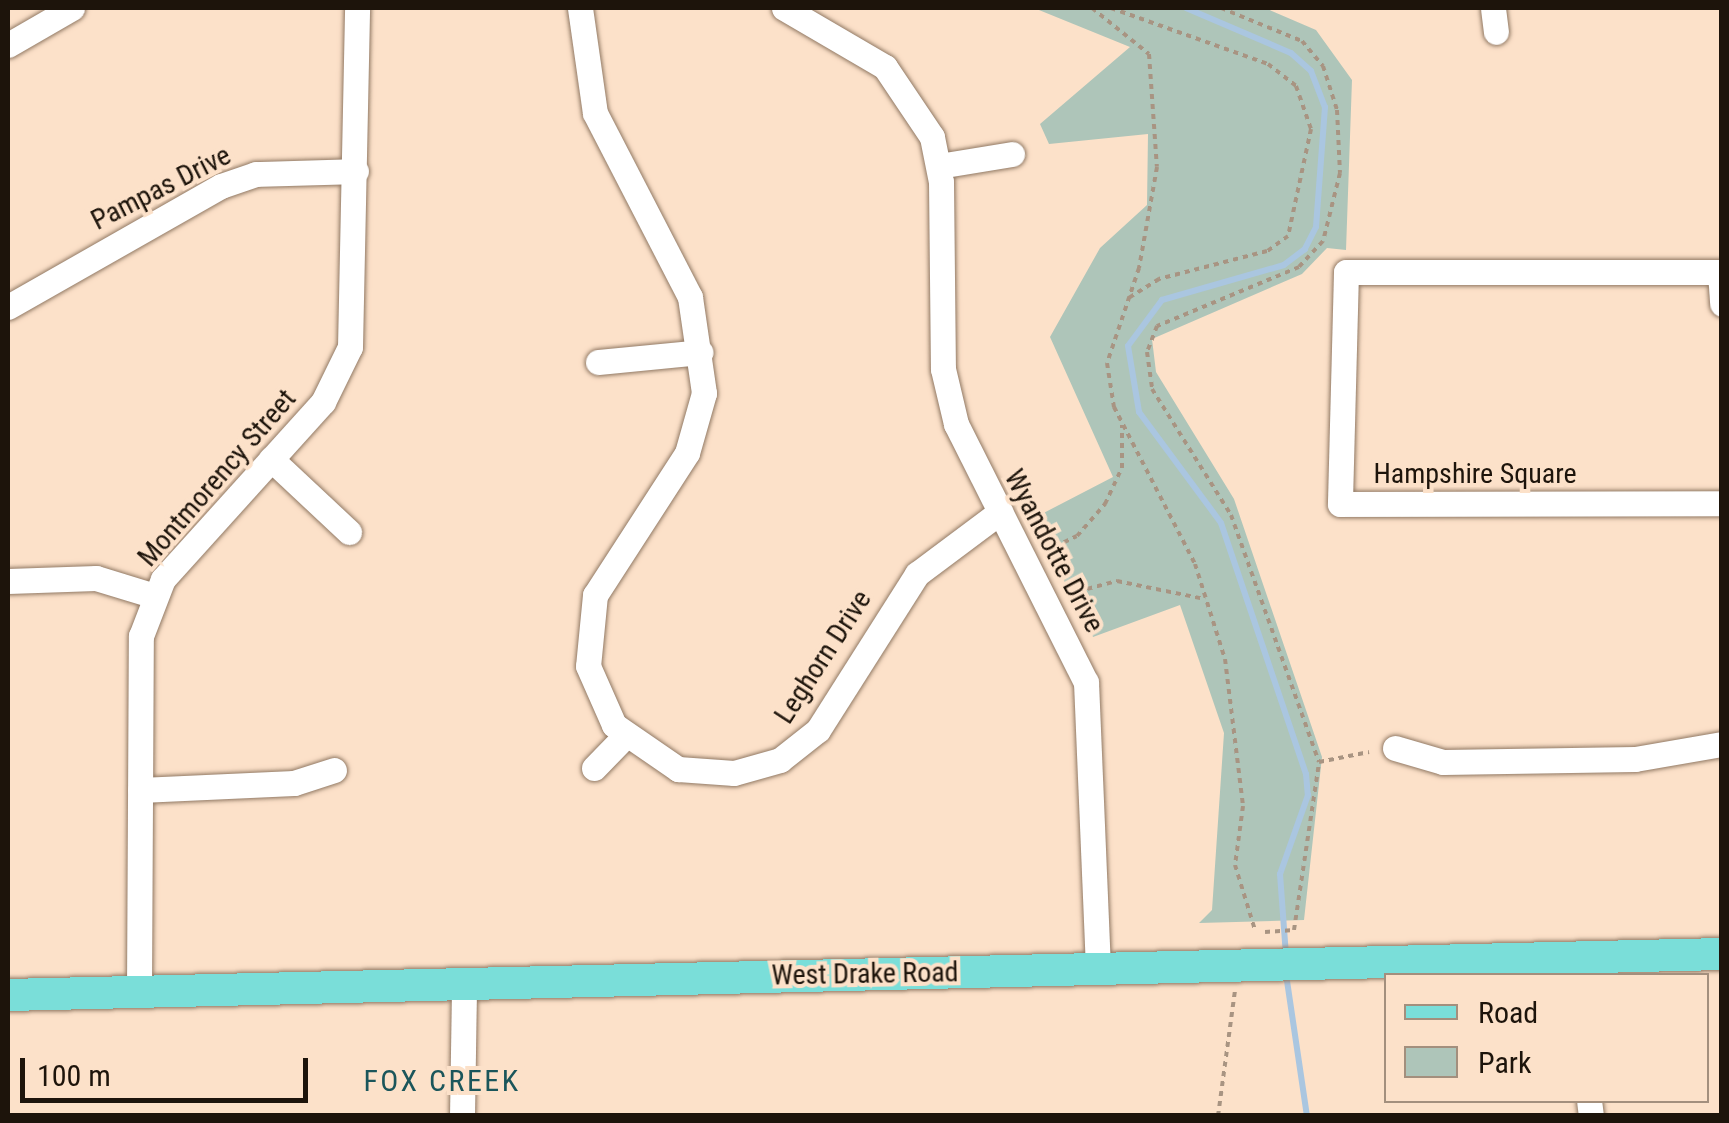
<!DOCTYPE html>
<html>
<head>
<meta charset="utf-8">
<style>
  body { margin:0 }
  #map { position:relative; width:1729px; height:1123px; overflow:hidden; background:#fce1c9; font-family:"Roboto Condensed",sans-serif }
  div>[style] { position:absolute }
  .green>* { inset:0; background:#aec5b9 }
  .stream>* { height:6px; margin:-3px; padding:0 3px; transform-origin:3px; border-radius:3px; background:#aac6e0 }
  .path>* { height:4px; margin-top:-2px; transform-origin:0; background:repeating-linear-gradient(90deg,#a89482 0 5px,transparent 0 10px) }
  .roads { filter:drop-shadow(0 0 2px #917964) drop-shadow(0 0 2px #917964) }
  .minor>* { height:25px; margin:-12.5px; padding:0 12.5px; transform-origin:12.5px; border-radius:12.5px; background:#fff }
  .major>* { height:32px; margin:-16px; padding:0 16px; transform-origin:16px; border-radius:16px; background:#7aded9 }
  span { translate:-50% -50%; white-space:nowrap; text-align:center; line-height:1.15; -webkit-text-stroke:8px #fce1c9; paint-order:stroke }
  .street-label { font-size:28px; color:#1d140b }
  .neighbourhood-label { font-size:30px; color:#1b565b; letter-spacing:2.5px }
  .frame { position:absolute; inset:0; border:10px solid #1d140b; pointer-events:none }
  .legend { position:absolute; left:1384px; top:973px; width:325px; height:130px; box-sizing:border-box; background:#fce1c9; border:2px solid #a38f7d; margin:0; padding:12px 18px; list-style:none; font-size:30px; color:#1d140b }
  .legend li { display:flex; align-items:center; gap:20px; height:50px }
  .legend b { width:50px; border:2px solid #a38f7d }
  .scale { position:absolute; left:20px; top:1058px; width:288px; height:45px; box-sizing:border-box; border:5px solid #1d140b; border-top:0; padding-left:12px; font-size:30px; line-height:35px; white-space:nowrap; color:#1d140b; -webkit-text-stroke:8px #fce1c9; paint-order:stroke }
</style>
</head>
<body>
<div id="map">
  <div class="green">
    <i style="clip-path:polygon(1034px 8px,1265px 8px,1316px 30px,1352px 80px,1346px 250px,1327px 248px,1302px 274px,1152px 339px,1156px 372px,1234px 499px,1322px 757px,1304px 920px,1199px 923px,1212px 910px,1224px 733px,1180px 605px,1093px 637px,1032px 519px,1113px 477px,1050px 337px,1100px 248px,1147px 205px,1148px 134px,1049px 144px,1040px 124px,1130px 47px)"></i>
  </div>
  <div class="stream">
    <i style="left:1186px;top:8px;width:114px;rotate:23.2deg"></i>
    <i style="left:1291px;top:53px;width:27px;rotate:42deg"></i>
    <i style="left:1311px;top:71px;width:39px;rotate:69deg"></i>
    <i style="left:1325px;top:107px;width:120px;rotate:94.3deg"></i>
    <i style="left:1316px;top:227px;width:25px;rotate:117deg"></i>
    <i style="left:1305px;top:249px;width:26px;rotate:143deg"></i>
    <i style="left:1284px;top:265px;width:127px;rotate:164deg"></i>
    <i style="left:1162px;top:300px;width:57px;rotate:126.5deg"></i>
    <i style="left:1128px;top:346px;width:67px;rotate:80.5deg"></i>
    <i style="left:1139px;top:412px;width:138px;rotate:53.5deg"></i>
    <i style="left:1221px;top:523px;width:265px;rotate:71.3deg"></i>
    <i style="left:1306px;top:774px;width:21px;rotate:85deg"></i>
    <i style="left:1308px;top:795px;width:84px;rotate:109.5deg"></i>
    <i style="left:1280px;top:874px;width:82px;rotate:85.8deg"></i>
    <i style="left:1286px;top:974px;width:144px;rotate:81.6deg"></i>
  </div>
  <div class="path">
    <i style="left:1092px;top:8px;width:73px;rotate:38.9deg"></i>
    <i style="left:1149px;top:54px;width:113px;rotate:86deg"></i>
    <i style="left:1157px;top:167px;width:103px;rotate:100.1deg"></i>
    <i style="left:1139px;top:268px;width:100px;rotate:108.6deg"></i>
    <i style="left:1107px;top:363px;width:45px;rotate:81deg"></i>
    <i style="left:1114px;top:407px;width:177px;rotate:62.7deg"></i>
    <i style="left:1195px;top:564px;width:100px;rotate:72.5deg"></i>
    <i style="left:1225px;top:659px;width:148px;rotate:83deg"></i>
    <i style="left:1243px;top:806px;width:60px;rotate:97.7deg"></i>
    <i style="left:1235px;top:865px;width:68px;rotate:72.9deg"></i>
    <i style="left:1111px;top:8px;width:167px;rotate:19.6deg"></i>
    <i style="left:1268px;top:64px;width:36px;rotate:38deg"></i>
    <i style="left:1296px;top:86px;width:46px;rotate:70.8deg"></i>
    <i style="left:1311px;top:129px;width:109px;rotate:102.1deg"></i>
    <i style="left:1288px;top:236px;width:26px;rotate:144deg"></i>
    <i style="left:1267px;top:251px;width:112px;rotate:165.5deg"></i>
    <i style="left:1159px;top:279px;width:39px;rotate:148deg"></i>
    <i style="left:1221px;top:8px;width:87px;rotate:22.2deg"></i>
    <i style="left:1302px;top:41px;width:33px;rotate:50deg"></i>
    <i style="left:1323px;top:66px;width:46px;rotate:72.3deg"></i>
    <i style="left:1337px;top:110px;width:63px;rotate:87.3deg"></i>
    <i style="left:1340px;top:173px;width:70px;rotate:104deg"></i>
    <i style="left:1323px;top:241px;width:35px;rotate:133deg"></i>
    <i style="left:1299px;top:267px;width:154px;rotate:157.4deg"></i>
    <i style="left:1157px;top:326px;width:28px;rotate:111deg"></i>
    <i style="left:1147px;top:352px;width:37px;rotate:82deg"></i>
    <i style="left:1152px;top:389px;width:149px;rotate:57.9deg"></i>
    <i style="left:1231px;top:515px;width:262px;rotate:70.4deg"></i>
    <i style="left:1319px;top:762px;width:51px;rotate:-11.3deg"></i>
    <i style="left:1046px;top:551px;width:34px;rotate:-26deg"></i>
    <i style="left:1077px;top:536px;width:43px;rotate:-48.8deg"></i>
    <i style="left:1105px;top:504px;width:40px;rotate:-65deg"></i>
    <i style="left:1122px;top:468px;width:43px;rotate:-90deg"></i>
    <i style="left:1068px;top:594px;width:51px;rotate:-14.9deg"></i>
    <i style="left:1117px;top:581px;width:90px;rotate:11.6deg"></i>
    <i style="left:1265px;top:932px;width:29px;rotate:-4deg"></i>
    <i style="left:1294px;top:930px;width:170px;rotate:-81.5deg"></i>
    <i style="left:1218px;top:1116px;width:127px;rotate:-82.3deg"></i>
  </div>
  <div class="roads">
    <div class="minor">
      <i style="left:580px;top:8px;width:106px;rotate:81.9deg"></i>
      <i style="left:595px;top:113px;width:207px;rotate:62.7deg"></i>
      <i style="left:690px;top:297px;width:97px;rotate:81.7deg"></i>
      <i style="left:704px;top:393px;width:62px;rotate:105.8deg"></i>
      <i style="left:687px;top:453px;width:169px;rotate:122.9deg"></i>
      <i style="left:595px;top:595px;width:71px;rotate:95.6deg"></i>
      <i style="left:588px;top:666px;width:64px;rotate:66.2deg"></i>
      <i style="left:614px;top:725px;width:78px;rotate:34.5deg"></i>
      <i style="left:678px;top:769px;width:56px;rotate:4.1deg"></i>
      <i style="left:734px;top:773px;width:48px;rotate:-15.8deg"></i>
      <i style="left:780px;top:760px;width:48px;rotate:-38.3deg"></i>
      <i style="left:818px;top:730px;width:185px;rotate:-57.6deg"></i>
      <i style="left:917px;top:574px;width:104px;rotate:-36.8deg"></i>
      <i style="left:784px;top:8px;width:117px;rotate:30.3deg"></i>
      <i style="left:885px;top:67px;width:84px;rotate:56.1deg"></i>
      <i style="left:932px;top:137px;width:46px;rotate:78.7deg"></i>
      <i style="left:941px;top:182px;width:187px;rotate:89.4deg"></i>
      <i style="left:943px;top:369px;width:57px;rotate:76.7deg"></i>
      <i style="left:956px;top:424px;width:289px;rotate:63.3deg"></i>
      <i style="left:1086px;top:682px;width:287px;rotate:87.6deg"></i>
      <i style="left:1493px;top:8px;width:24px;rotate:83deg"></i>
      <i style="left:8px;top:45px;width:74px;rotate:-30deg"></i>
      <i style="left:939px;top:166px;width:74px;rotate:-9.3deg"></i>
      <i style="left:1720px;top:272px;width:32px;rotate:86deg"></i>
      <i style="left:1722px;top:272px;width:376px;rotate:180deg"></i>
      <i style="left:1346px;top:272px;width:232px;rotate:91.5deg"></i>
      <i style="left:1340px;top:504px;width:382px;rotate:-0.1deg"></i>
      <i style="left:8px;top:307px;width:245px;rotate:-29.6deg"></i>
      <i style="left:221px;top:186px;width:37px;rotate:-19deg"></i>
      <i style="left:256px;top:174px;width:100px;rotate:-1.7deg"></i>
      <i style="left:598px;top:362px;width:103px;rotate:-5.5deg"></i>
      <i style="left:271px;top:459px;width:107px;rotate:43.1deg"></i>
      <i style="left:8px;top:581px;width:88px;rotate:-2deg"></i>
      <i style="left:96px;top:578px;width:62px;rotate:17deg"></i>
      <i style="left:1395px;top:748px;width:50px;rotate:16.3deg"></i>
      <i style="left:1443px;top:762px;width:192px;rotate:-0.9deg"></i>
      <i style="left:1635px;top:759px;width:88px;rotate:-9.8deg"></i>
      <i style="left:594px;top:768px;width:45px;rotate:-45.9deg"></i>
      <i style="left:140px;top:790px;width:154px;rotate:-2.6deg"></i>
      <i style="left:294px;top:783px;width:42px;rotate:-18deg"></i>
      <i style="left:139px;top:992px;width:356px;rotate:-89.7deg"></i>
      <i style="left:141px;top:636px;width:61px;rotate:-68.9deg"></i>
      <i style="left:163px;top:579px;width:239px;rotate:-47.9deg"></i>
      <i style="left:323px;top:402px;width:61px;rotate:-63.9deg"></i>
      <i style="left:350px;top:347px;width:339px;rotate:-88.8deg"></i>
      <i style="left:1589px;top:1100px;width:16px;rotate:83deg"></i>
      <i style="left:462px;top:1116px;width:132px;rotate:-89.1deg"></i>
    </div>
    <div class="major">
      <i style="left:8px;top:995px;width:1714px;rotate:-1.37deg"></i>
    </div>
  </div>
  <div class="street-label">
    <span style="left:161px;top:188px;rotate:-27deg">Pampas Drive</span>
    <span style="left:1475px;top:474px">Hampshire Square</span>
    <span style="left:217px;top:478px;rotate:-49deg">Montmorency Street</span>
    <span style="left:1054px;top:551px;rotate:62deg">Wyandotte Drive</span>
    <span style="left:823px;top:657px;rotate:-57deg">Leghorn Drive</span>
    <span style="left:865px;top:974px;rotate:-1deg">West Drake Road</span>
  </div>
  <div class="neighbourhood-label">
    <span style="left:442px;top:1081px">FOX CREEK</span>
  </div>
  <div class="frame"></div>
  <ul class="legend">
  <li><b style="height:12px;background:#7aded9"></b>Road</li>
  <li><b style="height:28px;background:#aec5b9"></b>Park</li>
  </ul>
  <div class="scale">100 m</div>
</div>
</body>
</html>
